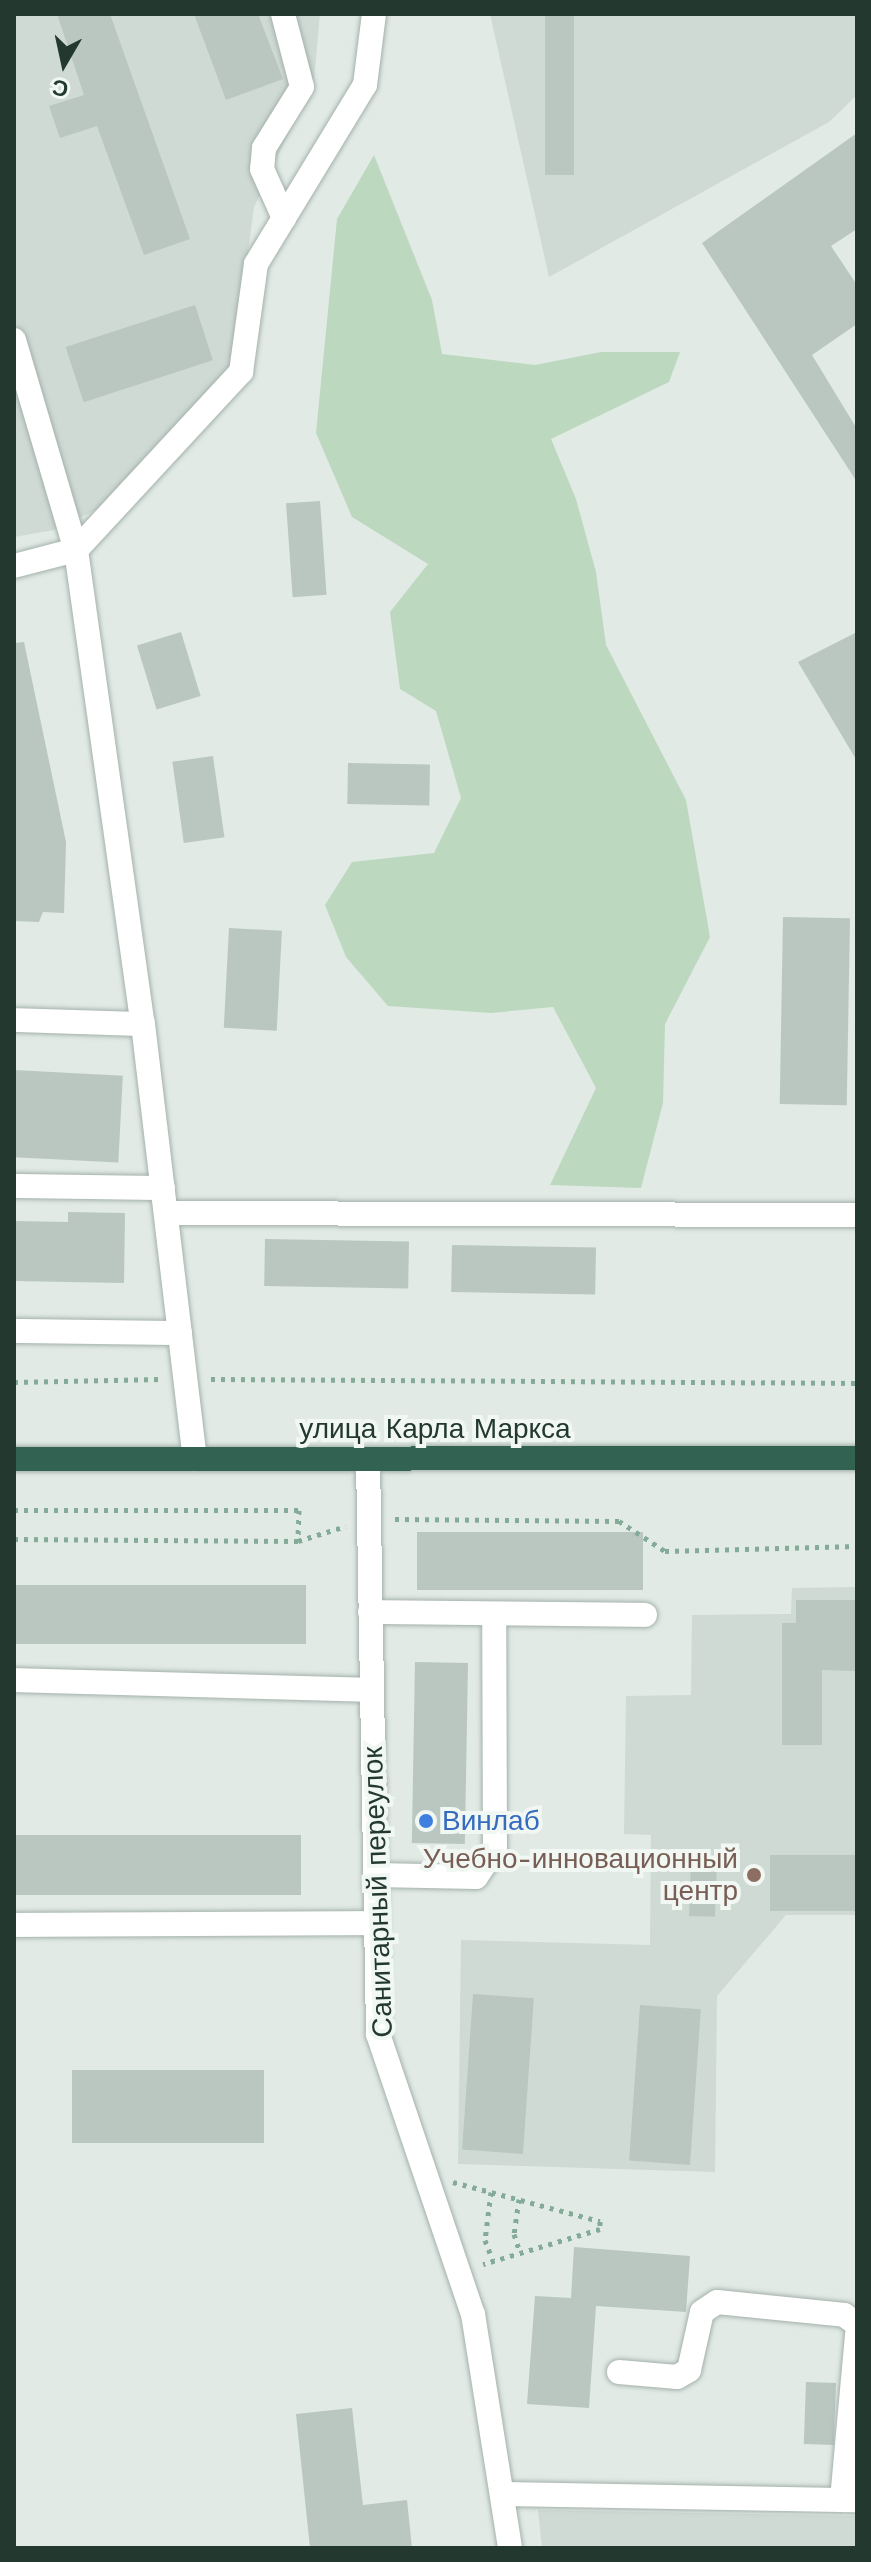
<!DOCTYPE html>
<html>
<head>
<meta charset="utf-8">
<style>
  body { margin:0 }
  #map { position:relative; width:871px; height:2562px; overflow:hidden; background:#e1eae5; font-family:"Work Sans",sans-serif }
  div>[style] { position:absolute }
  .built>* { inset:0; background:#cfdad4 }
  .green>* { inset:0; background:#bcd9c0 }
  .building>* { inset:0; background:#b9c7c0; transform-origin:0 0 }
  .path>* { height:5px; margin-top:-2.5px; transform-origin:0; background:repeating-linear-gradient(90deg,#84ab9a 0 4px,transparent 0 10px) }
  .roads { filter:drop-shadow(0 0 2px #a4b1ab) drop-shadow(0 0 2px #a4b1ab) }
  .minor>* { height:24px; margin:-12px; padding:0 12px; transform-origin:12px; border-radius:12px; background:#fff }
  .highway>* { height:24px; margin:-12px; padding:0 12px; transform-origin:12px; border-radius:12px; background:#326252 }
  .dots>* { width:22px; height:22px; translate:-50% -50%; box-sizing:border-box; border:4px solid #f1f7f3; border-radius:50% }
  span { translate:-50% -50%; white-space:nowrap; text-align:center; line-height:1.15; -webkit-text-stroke:8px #f1f7f3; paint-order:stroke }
  .street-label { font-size:28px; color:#233930 }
  .shop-label { font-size:28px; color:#366cbe }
  .left { translate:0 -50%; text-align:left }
  .education-label { font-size:28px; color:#785e54 }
  .right { translate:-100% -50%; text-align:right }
  .frame { position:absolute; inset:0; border:16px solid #233930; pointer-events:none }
  .north { position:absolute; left:24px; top:24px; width:80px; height:80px; -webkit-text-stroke:6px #f1f7f3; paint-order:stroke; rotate:189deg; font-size:22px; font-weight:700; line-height:32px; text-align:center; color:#233930 }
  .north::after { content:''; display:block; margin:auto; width:28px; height:36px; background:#233930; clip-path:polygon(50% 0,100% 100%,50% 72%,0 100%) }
</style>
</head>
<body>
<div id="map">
  <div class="built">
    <i style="clip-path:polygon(14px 14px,320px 14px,314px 79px,254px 207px,233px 364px,123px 497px,54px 530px,14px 537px)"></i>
    <i style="clip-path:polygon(490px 14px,857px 14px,857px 95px,829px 122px,549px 277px)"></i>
    <i style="clip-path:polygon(857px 1587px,857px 1915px,786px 1915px,717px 1996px,715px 2172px,458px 2164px,461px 1940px,650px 1945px,651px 1835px,624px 1834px,626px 1696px,691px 1695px,692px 1615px,791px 1614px,792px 1588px)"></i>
    <i style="clip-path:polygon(538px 2510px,857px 2516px,857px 2548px,542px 2548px)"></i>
  </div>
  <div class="green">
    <i style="clip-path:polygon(374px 155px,432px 300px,442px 354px,535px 365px,601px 352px,680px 352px,669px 382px,551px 439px,576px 499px,596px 572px,606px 645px,686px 800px,710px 937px,665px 1024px,663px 1103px,641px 1188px,550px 1185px,596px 1088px,553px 1007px,491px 1013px,388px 1006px,346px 957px,325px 905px,352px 862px,434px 853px,461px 798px,436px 711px,400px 689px,390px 612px,428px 564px,352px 517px,316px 433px,337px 219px)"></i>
  </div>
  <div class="building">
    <i style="clip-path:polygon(57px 14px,110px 14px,190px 239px,144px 255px,97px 126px,60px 138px,49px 106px,84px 95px)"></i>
    <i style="clip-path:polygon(194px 14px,258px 14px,283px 79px,226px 100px)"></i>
    <i style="left:545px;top:14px;width:29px;height:161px"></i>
    <i style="clip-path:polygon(857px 133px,857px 229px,831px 246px,857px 285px,857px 324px,812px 355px,857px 429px,857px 482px,702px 243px)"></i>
    <i style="left:195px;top:305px;width:58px;height:136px;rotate:72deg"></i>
    <i style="left:320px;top:501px;width:94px;height:34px;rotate:86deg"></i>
    <i style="left:181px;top:632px;width:67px;height:46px;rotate:73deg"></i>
    <i style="clip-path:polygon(857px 632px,857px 761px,798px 662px)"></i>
    <i style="clip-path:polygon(24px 642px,66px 842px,64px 913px,43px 912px,39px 922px,14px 921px,14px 643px)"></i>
    <i style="left:213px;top:756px;width:82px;height:41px;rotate:82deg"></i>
    <i style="left:348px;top:763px;width:82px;height:41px;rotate:1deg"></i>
    <i style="left:783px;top:917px;width:67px;height:187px;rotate:1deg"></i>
    <i style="left:229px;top:928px;width:53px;height:100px;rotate:3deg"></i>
    <i style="left:14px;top:1070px;width:109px;height:87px;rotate:3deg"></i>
    <i style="clip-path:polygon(68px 1212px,125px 1213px,124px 1283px,14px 1281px,14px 1221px,68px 1222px)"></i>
    <i style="left:265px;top:1239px;width:144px;height:47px;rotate:1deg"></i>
    <i style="left:452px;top:1245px;width:144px;height:47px;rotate:1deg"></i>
    <i style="left:417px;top:1532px;width:226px;height:58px"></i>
    <i style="left:14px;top:1585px;width:292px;height:59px"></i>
    <i style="clip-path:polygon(796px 1600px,857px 1600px,857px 1671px,822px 1670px,822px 1745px,782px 1745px,782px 1623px,796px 1623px)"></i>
    <i style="left:415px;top:1662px;width:53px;height:181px;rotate:1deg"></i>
    <i style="left:14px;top:1835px;width:287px;height:60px"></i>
    <i style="left:857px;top:1855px;width:56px;height:87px;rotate:90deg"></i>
    <i style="left:691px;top:1859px;width:26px;height:57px;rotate:2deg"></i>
    <i style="left:473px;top:1994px;width:61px;height:156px;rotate:4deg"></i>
    <i style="left:640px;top:2005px;width:61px;height:156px;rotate:4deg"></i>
    <i style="left:264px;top:2070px;width:73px;height:192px;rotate:90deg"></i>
    <i style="clip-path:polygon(574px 2247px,690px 2256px,686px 2312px,596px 2306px,589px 2408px,527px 2404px,535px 2296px,571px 2298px)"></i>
    <i style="left:806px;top:2382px;width:30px;height:62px;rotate:2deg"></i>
    <i style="clip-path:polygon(352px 2408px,363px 2505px,407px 2500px,412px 2548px,310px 2548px,296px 2414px)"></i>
  </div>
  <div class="path">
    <i style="left:211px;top:1379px;width:646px;rotate:0.35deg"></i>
    <i style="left:14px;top:1382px;width:147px;rotate:-1.2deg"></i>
    <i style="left:14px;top:1510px;width:285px"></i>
    <i style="left:299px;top:1510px;width:31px;rotate:92deg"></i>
    <i style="left:395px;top:1519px;width:224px;rotate:0.5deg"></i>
    <i style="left:619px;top:1521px;width:55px;rotate:33.1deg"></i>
    <i style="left:665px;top:1551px;width:192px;rotate:-1.5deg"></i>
    <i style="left:14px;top:1539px;width:284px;rotate:0.4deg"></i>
    <i style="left:298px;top:1541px;width:50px;rotate:-17.4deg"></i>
    <i style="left:453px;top:2182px;width:152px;rotate:14.9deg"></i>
    <i style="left:600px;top:2221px;width:8px;rotate:90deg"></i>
    <i style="left:600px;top:2229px;width:122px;rotate:163.3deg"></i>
    <i style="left:491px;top:2192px;width:48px;rotate:97.1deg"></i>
    <i style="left:485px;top:2240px;width:22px;rotate:69deg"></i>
    <i style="left:519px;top:2199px;width:35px;rotate:98deg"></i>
    <i style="left:514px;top:2234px;width:20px;rotate:72deg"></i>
  </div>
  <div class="roads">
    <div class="minor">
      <i style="left:283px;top:14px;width:75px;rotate:75.4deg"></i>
      <i style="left:302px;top:87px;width:72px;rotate:121.9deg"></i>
      <i style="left:264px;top:148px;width:21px;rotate:95deg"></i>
      <i style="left:262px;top:169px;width:54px;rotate:65.8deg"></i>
      <i style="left:14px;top:340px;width:219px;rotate:73.6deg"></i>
      <i style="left:76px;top:550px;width:479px;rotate:82deg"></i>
      <i style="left:143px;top:1024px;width:438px;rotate:83.2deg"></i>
      <i style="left:14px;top:566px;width:64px;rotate:-14.5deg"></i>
      <i style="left:76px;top:550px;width:243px;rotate:-47.2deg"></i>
      <i style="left:241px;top:372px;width:109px;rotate:-82.1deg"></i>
      <i style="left:256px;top:264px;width:210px;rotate:-58.7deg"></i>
      <i style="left:365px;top:85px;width:72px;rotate:-82.8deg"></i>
      <i style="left:14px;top:1020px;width:129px;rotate:1.8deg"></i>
      <i style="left:14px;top:1186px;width:149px;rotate:0.8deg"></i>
      <i style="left:166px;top:1213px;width:691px;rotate:0.17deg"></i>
      <i style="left:14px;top:1331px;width:166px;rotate:0.7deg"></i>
      <i style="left:368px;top:1459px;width:575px;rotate:89deg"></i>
      <i style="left:378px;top:2034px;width:296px;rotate:71.3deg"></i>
      <i style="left:473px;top:2314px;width:237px;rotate:81deg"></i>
      <i style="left:370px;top:1612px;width:275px;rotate:0.6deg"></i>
      <i style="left:14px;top:1680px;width:358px;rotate:1.6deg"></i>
      <i style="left:375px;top:1875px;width:101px;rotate:1.1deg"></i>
      <i style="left:476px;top:1877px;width:34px;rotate:-56deg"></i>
      <i style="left:495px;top:1849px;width:235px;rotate:-90.2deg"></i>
      <i style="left:14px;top:1925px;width:362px;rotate:-0.3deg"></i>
      <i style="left:619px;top:2372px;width:58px;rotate:4.9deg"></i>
      <i style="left:677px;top:2377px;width:14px;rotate:-30deg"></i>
      <i style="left:689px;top:2370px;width:59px;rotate:-77.4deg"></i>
      <i style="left:702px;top:2312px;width:18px;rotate:-34deg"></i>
      <i style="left:717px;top:2302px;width:128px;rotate:5.8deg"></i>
      <i style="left:844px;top:2315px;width:16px;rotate:35deg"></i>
      <i style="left:502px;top:2494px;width:355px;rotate:1deg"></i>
      <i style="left:842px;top:2500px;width:167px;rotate:-84.8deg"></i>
    </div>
    <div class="highway">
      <i style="left:14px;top:1459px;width:843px;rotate:-0.07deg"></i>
    </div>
  </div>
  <div class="dots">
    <i style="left:426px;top:1821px;background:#3f7fe0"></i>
    <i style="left:754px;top:1875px;background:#8d6e63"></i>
  </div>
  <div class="street-label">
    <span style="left:435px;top:1429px">улица Карла Маркса</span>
    <span style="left:378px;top:1892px;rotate:-92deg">Санитарный переулок</span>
  </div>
  <div class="shop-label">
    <span class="left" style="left:442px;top:1821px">Винлаб</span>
  </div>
  <div class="education-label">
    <span class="right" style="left:738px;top:1875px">Учебно-инновационный<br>центр</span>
  </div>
  <div class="frame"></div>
  <div class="north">С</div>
</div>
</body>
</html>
